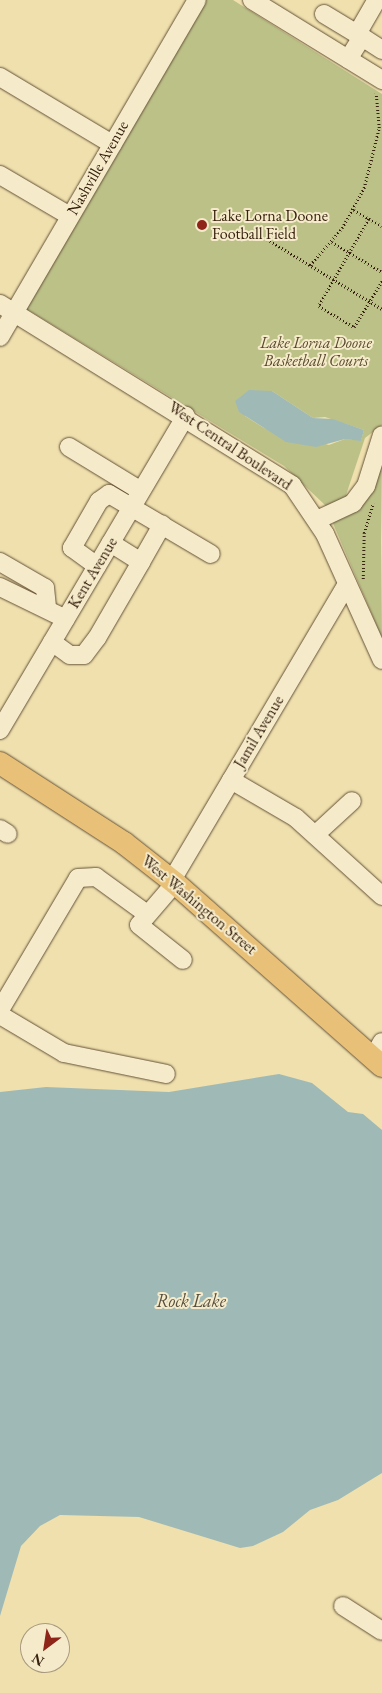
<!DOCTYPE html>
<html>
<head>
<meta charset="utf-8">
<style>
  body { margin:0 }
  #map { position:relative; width:382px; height:1693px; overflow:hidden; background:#efe0ae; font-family:"EB Garamond",serif }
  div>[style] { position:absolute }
  .green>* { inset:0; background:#bcc188 }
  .water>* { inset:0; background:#9fbab6 }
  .path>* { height:2.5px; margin-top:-1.25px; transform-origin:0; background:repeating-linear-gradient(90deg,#37210f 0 1px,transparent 0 3.5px) }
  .roads { filter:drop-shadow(0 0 1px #655137) drop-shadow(0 0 1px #655137) }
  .minor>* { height:18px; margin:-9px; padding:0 9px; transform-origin:9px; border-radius:9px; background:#f5ebca }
  .major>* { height:22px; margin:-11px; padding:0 11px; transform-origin:11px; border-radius:11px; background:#e8c077 }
  .dots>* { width:14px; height:14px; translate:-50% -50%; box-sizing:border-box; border:2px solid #f5ebca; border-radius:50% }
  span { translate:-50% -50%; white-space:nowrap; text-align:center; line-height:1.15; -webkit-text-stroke:4px #f5ebca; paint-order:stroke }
  .street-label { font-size:16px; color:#37210f }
  .poi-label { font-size:16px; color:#37210f }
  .left { translate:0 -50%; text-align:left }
  .park-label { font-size:16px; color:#58492d; font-style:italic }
  .water-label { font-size:18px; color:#564f41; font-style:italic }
  .north { position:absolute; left:20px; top:1623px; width:50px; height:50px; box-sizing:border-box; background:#f5ebca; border:1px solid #a99a7f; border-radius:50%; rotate:211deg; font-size:14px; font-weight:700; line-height:20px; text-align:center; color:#37210f }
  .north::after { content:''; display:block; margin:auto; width:18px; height:22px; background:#8f2418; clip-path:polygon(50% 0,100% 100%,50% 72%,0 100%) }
</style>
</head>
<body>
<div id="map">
  <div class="green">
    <i style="clip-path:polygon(evenodd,206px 0,233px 0,382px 94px,382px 425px,365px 438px,346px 495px,356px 491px,336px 507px,326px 506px,284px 466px,25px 308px,206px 0,272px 391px,313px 418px,325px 417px,364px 430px,361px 440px,345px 439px,329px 445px,264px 428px,245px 416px,272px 391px)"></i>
    <i style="clip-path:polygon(382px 455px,381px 541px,382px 638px,332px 521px)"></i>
  </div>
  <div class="water">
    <i style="clip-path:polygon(249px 390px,272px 391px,313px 418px,333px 419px,364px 430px,361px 441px,345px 439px,316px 447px,286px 442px,239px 412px,235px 401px)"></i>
    <i style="clip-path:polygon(279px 1074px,312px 1083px,348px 1112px,363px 1114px,382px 1130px,382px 1473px,338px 1500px,310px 1510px,283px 1532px,253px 1546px,240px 1548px,139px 1517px,60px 1515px,40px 1526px,21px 1546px,0 1616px,0 1092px,46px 1087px,169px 1092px)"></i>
  </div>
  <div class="path">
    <i style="left:354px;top:210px;width:32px;rotate:30deg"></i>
    <i style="left:369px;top:219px;width:100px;rotate:119.9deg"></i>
    <i style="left:319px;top:306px;width:41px;rotate:31deg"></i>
    <i style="left:354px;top:327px;width:54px;rotate:-58.7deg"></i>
    <i style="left:267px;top:239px;width:135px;rotate:31.3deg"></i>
    <i style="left:332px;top:242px;width:58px;rotate:31deg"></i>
    <i style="left:310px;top:265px;width:49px;rotate:-49.1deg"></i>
    <i style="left:342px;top:228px;width:46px;rotate:-61.2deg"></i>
    <i style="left:364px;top:188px;width:62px;rotate:-76deg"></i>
    <i style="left:379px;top:128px;width:35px;rotate:-95deg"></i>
    <i style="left:363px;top:579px;width:46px;rotate:-88.8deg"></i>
    <i style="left:364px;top:533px;width:31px;rotate:-73deg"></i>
  </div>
  <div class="roads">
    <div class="minor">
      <i style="left:252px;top:0;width:153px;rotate:31.6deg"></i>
      <i style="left:324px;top:14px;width:44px;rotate:31.2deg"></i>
      <i style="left:362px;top:37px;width:26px;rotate:122deg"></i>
      <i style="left:357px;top:34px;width:39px;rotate:-60deg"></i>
      <i style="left:362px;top:37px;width:24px;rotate:33deg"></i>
      <i style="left:0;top:77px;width:131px;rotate:30.9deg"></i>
      <i style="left:0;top:175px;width:81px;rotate:30.4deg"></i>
      <i style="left:0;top:304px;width:344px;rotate:31.8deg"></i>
      <i style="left:292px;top:485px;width:59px;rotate:56deg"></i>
      <i style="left:325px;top:534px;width:138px;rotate:65.7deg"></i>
      <i style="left:0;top:337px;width:390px;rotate:-59.7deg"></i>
      <i style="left:69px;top:447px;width:84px;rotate:31.4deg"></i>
      <i style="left:317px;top:520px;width:40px;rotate:-25deg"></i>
      <i style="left:353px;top:503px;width:21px;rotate:-53deg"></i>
      <i style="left:366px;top:486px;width:53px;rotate:-72.6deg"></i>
      <i style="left:0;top:562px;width:52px;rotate:30deg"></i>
      <i style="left:45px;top:588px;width:19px;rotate:84deg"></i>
      <i style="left:141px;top:562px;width:43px;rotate:-60.4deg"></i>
      <i style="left:97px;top:566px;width:31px;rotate:-144deg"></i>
      <i style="left:72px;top:548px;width:54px;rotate:-60.1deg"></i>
      <i style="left:99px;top:501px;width:12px;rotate:-35deg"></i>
      <i style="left:109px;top:494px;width:118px;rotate:30.5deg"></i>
      <i style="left:0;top:587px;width:73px;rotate:25.9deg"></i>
      <i style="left:52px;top:642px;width:22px;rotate:36deg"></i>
      <i style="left:70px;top:655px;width:14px"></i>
      <i style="left:84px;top:655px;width:21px;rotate:-53deg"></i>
      <i style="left:97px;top:638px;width:88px;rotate:-59.9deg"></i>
      <i style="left:141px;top:562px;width:36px;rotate:-148deg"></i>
      <i style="left:0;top:730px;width:365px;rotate:-59.4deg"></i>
      <i style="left:231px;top:780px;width:75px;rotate:30.3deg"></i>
      <i style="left:296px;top:818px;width:116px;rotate:42.2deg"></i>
      <i style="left:0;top:829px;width:9px;rotate:32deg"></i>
      <i style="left:315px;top:835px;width:50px;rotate:-42.6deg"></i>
      <i style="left:172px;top:880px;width:344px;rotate:-59.4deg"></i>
      <i style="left:175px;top:883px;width:55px;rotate:130.6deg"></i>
      <i style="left:139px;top:925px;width:56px;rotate:38.5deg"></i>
      <i style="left:0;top:1010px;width:153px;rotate:-59.4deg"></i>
      <i style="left:78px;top:878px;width:18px;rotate:-3deg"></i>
      <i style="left:96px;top:877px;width:63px;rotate:36deg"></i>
      <i style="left:0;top:1015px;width:74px;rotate:30.7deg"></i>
      <i style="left:64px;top:1053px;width:104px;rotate:11.6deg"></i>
      <i style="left:373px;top:1058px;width:18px;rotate:-61deg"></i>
      <i style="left:343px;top:1606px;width:46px;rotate:32.7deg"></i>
    </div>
    <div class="major">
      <i style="left:0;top:763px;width:148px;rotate:32.8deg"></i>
      <i style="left:124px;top:843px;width:65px;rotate:38.1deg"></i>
      <i style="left:175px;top:883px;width:276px;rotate:41.5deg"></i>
    </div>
  </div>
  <div class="dots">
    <i style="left:202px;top:225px;background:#8f2418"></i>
  </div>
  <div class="street-label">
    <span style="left:98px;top:168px;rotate:-60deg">Nashville Avenue</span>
    <span style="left:230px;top:446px;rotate:34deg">West Central Boulevard</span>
    <span style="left:93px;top:573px;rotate:-59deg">Kent Avenue</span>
    <span style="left:259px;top:732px;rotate:-59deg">Jamil Avenue</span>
    <span style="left:199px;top:905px;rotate:40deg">West Washington Street</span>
  </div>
  <div class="poi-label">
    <span class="left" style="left:212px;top:225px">Lake Lorna Doone<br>Football Field</span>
  </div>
  <div class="park-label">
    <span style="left:316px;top:352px">Lake Lorna Doone<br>Basketball Courts</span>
  </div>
  <div class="water-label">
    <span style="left:191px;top:1301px">Rock Lake</span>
  </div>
  <div class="north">N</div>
</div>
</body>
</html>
